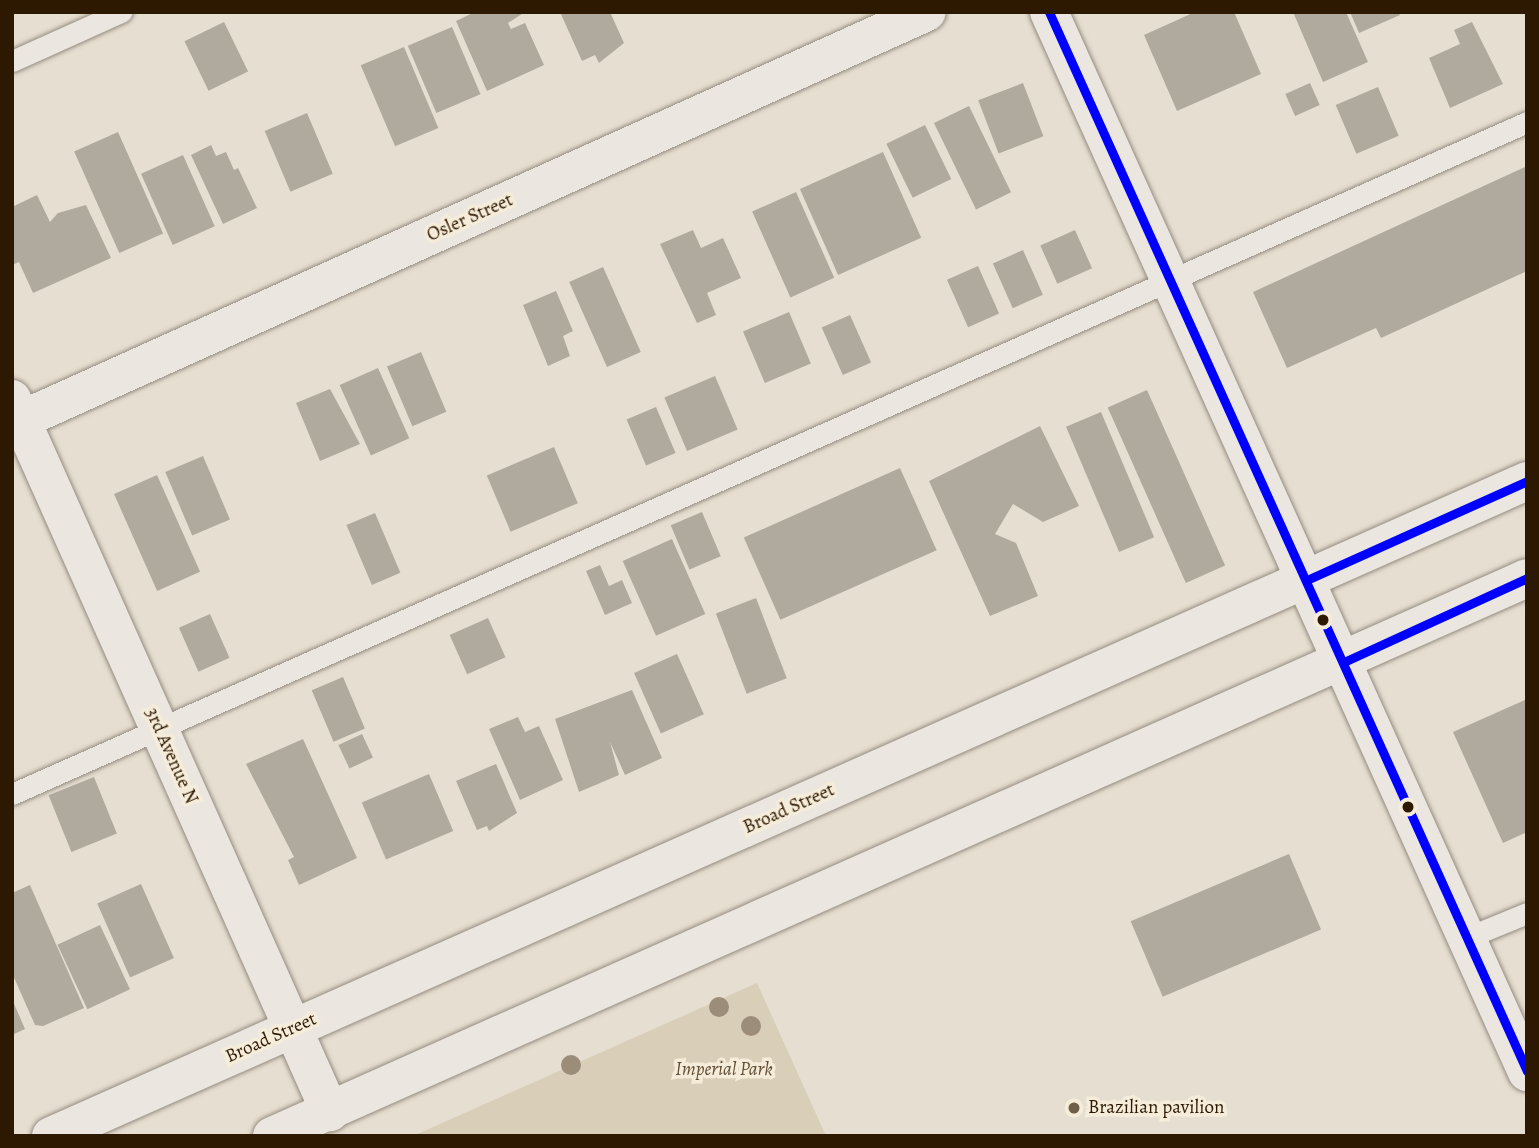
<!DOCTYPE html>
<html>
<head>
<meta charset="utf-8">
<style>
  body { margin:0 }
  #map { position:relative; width:1539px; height:1148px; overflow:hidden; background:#e6ded0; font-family:Alegreya,serif }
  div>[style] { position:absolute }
  .green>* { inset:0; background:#d9ceb8 }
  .building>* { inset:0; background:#b0aa9e; transform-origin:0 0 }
  .roads { filter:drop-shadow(0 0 2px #948c81) drop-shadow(0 0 2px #948c81) }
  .service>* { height:21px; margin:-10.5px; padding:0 10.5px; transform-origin:10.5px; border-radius:10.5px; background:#ebe7e0 }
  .minor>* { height:38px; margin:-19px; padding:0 19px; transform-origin:19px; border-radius:19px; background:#ebe7e0 }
  .secondary>* { height:38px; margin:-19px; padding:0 19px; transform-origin:19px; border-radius:19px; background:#ebe7e0 }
  .bus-1>* { height:9px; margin:-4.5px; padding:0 4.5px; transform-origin:4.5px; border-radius:4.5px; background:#00f }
  .trees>* { width:20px; height:20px; margin:-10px; border-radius:50%; background:#9b8d7a }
  .dots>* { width:19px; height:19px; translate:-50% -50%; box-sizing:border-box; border:4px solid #f5ecda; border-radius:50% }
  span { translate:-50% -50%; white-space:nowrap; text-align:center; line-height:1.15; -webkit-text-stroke:7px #f5ecda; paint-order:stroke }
  .street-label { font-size:19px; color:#2d1902 }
  .park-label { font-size:19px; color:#5e4b33; font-style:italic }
  .poi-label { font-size:19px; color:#2d1902 }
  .left { translate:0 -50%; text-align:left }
  .frame { position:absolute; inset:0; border:14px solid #2d1902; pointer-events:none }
</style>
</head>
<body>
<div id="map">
  <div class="green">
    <i style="clip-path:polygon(757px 983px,826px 1136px,413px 1136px)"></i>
  </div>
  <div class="building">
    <i style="clip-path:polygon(475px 12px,525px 12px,508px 23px,511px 29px,525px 23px,544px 65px,487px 91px,456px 21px)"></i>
    <i style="clip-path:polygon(560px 12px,610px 12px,624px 43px,599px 63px,595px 55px,582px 61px)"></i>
    <i style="clip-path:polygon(1195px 12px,1234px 12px,1261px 74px,1177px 111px,1144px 35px)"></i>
    <i style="clip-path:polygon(1293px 12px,1346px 12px,1368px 62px,1323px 82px)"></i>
    <i style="clip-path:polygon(1350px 12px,1398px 12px,1400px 15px,1359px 33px)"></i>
    <i style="left:224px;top:22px;width:55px;height:44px;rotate:64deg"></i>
    <i style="clip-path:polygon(1472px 22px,1503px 84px,1450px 108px,1429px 58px,1460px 44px,1454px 30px)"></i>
    <i style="left:452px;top:27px;width:73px;height:48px;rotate:67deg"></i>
    <i style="left:404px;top:47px;width:88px;height:47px;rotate:67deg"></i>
    <i style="left:1023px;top:83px;width:57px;height:48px;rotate:69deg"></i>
    <i style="left:1310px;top:83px;width:24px;height:27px;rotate:66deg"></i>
    <i style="left:1378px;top:87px;width:53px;height:46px;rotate:67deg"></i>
    <i style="left:969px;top:106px;width:96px;height:39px;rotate:64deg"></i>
    <i style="left:307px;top:113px;width:66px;height:46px;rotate:67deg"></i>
    <i style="left:925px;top:125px;width:60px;height:43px;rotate:64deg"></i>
    <i style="left:118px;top:132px;width:111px;height:48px;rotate:66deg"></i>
    <i style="clip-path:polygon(211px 145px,216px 156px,226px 152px,234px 170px,238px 168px,257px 208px,223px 224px,191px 155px)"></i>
    <i style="left:883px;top:152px;width:94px;height:91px;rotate:66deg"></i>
    <i style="left:183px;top:155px;width:78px;height:46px;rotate:66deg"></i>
    <i style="clip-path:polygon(1527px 166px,1527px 271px,1381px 338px,1376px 328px,1287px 368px,1253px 292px)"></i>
    <i style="left:796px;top:192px;width:94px;height:48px;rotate:66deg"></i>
    <i style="clip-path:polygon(37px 195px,50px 222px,58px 213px,86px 205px,111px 258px,33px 293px,19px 262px,12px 265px,12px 207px)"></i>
    <i style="clip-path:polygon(693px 230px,701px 248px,723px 238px,741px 278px,707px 293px,716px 315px,697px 323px,660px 244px)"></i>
    <i style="left:1075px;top:230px;width:42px;height:38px;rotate:66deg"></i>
    <i style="left:1023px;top:250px;width:49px;height:33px;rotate:66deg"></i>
    <i style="left:978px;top:266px;width:52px;height:34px;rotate:66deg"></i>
    <i style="left:603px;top:267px;width:93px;height:37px;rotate:66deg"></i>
    <i style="clip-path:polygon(556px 291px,573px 331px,563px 336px,570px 356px,548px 366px,523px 305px)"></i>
    <i style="left:789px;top:312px;width:56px;height:50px;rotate:67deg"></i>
    <i style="left:850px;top:315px;width:52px;height:31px;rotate:66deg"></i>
    <i style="left:421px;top:352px;width:65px;height:37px;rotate:67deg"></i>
    <i style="left:378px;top:368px;width:77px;height:42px;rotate:66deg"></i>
    <i style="left:715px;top:376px;width:58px;height:55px;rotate:67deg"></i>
    <i style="clip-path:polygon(330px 389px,360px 444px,320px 461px,296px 403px)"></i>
    <i style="left:1147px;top:390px;width:192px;height:43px;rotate:66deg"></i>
    <i style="left:656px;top:407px;width:50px;height:32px;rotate:67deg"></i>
    <i style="left:1101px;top:412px;width:136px;height:38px;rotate:67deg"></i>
    <i style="clip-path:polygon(1040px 426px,1079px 506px,1043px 522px,1013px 504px,995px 534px,1016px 543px,1038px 596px,990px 616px,929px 481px)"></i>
    <i style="left:554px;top:447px;width:61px;height:73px;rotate:67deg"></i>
    <i style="left:203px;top:456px;width:69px;height:41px;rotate:67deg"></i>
    <i style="left:900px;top:468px;width:90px;height:171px;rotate:66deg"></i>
    <i style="left:157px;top:475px;width:106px;height:47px;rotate:66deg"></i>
    <i style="left:702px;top:512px;width:48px;height:34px;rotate:67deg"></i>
    <i style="left:375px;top:513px;width:65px;height:31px;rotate:67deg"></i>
    <i style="left:672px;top:539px;width:82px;height:54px;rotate:66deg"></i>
    <i style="clip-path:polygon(600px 565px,609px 586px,622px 580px,632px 603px,605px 615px,586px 571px)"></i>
    <i style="left:756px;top:598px;width:86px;height:43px;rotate:69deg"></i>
    <i style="left:210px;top:614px;width:48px;height:34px;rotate:66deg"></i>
    <i style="left:488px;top:618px;width:43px;height:42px;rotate:66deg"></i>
    <i style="left:677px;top:654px;width:66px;height:47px;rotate:66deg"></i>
    <i style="left:343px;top:677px;width:56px;height:34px;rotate:67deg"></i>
    <i style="clip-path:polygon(632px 690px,662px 758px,625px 775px,610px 742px,619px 775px,579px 792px,555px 719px)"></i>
    <i style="clip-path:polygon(1527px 699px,1527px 832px,1503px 843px,1453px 732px)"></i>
    <i style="clip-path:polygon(518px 717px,525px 732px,539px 726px,563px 780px,520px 800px,489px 729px)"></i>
    <i style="left:362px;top:734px;width:26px;height:26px;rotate:65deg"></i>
    <i style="clip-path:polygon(303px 739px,357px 858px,299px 885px,288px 860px,294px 857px,246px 764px)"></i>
    <i style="clip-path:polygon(496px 764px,517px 813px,489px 831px,487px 826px,477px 830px,456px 781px)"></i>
    <i style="left:429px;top:774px;width:62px;height:73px;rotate:67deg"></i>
    <i style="left:94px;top:777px;width:61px;height:49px;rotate:68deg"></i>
    <i style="left:1289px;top:854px;width:82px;height:172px;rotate:67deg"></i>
    <i style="left:141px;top:884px;width:81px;height:48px;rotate:66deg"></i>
    <i style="clip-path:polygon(30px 885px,84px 1008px,43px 1026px,35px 1025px,12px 973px,12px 893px)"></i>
    <i style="left:100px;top:925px;width:71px;height:47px;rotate:65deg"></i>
    <i style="clip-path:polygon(12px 999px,25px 1029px,12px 1035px)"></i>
  </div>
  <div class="roads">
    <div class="service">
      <i style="left:12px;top:61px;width:120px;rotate:-24.2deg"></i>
      <i style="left:12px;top:794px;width:1657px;rotate:-23.92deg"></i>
      <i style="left:1466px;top:938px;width:66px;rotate:-22.3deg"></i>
    </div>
    <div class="minor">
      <i style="left:1049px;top:12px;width:1163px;rotate:65.73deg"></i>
      <i style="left:12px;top:399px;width:781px;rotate:65.96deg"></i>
      <i style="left:12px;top:424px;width:1003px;rotate:-24.24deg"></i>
    </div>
    <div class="secondary">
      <i style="left:51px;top:1136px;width:1615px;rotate:-23.93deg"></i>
      <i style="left:272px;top:1136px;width:1373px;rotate:-23.97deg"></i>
    </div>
  </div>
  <div class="bus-1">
    <i style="left:1049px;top:12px;width:1162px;rotate:65.71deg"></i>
    <i style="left:1309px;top:579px;width:239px;rotate:-24.2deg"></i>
    <i style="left:1346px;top:661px;width:199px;rotate:-24.6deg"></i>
  </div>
  <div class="trees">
    <i style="left:719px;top:1007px"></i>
    <i style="left:751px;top:1026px"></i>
    <i style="left:571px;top:1065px"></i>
  </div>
  <div class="dots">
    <i style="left:1323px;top:620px;background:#2d1902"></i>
    <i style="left:1408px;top:807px;background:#2d1902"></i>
    <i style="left:1074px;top:1108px;background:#6e5e4a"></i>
  </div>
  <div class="street-label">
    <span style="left:470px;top:218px;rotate:-24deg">Osler Street</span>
    <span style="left:171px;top:756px;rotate:66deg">3rd Avenue N</span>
    <span style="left:789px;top:809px;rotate:-24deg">Broad Street</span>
    <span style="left:271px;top:1038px;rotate:-24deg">Broad Street</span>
  </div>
  <div class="park-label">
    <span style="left:724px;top:1070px">Imperial Park</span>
  </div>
  <div class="poi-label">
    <span class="left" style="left:1088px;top:1108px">Brazilian pavilion</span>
  </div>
  <div class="frame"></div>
</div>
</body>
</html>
